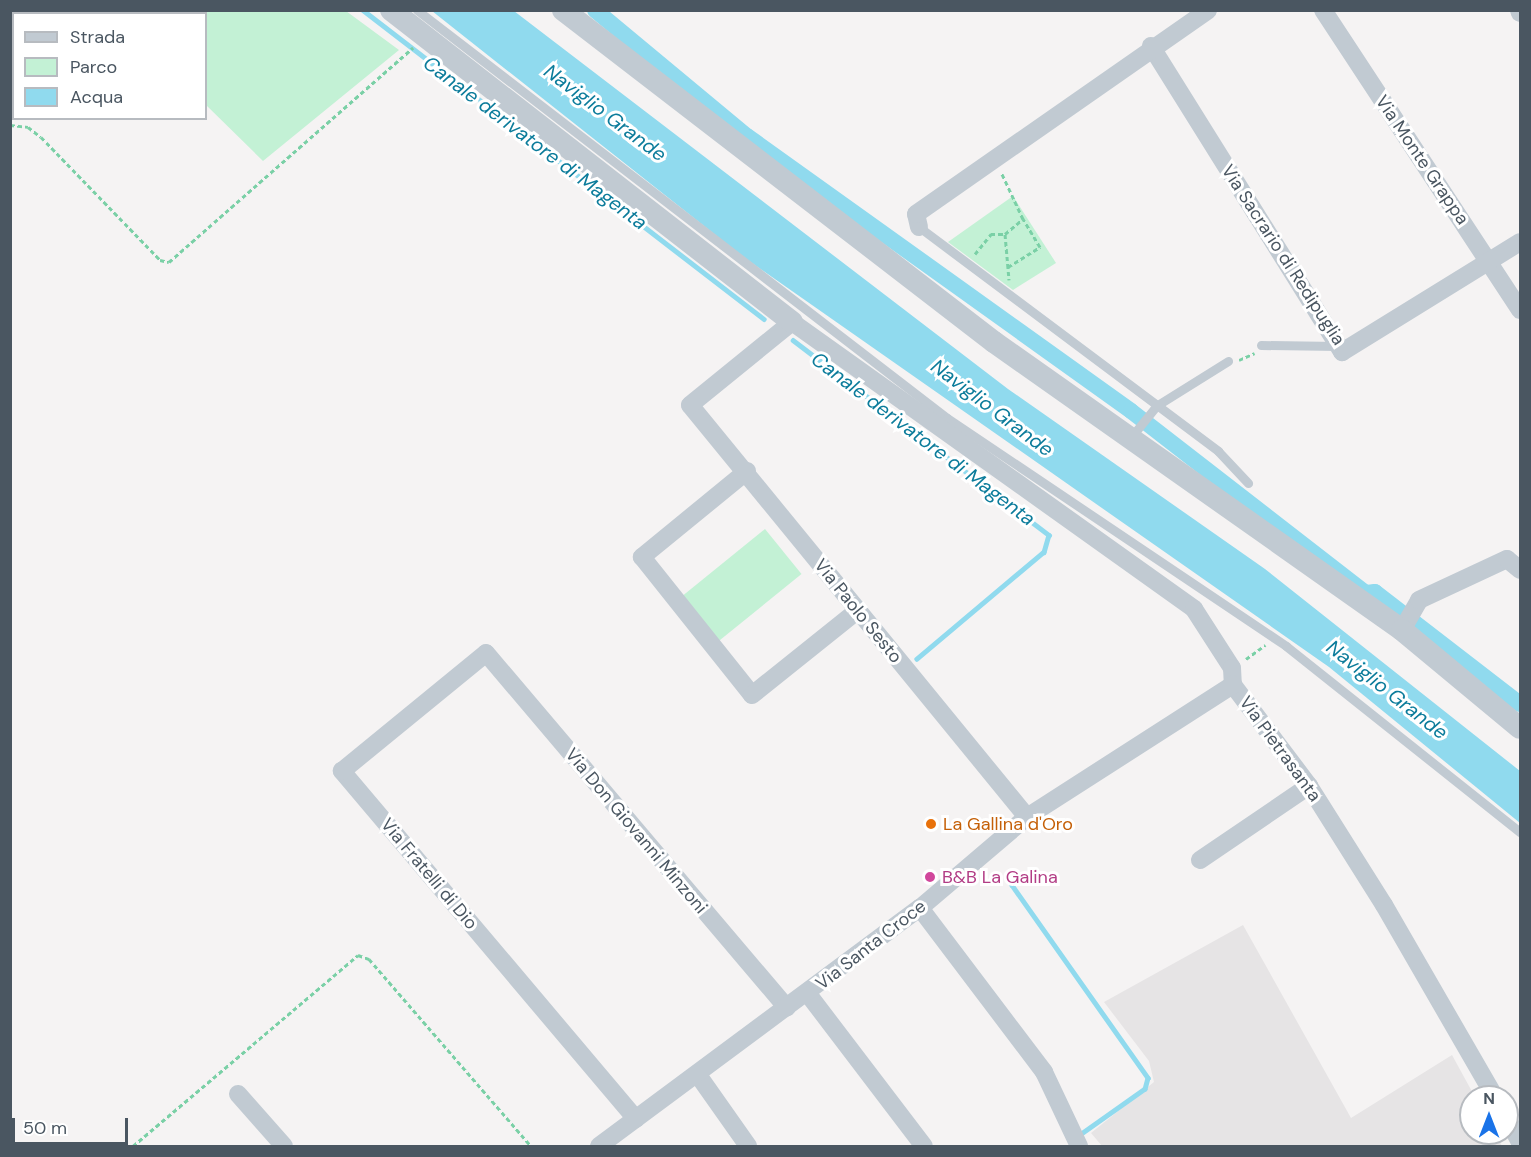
<!DOCTYPE html>
<html>
<head>
<meta charset="utf-8">
<style>
  body { margin:0 }
  #map { position:relative; width:1531px; height:1157px; overflow:hidden; background:#f5f3f3; font-family:"DM Sans",sans-serif }
  div>[style] { position:absolute }
  .education>* { inset:0; background:#e6e4e5 }
  .green>* { inset:0; background:#c3f1d5; transform-origin:0 0 }
  .water>* { inset:0; background:#90daee }
  .stream>* { height:4.5px; margin:-2.25px; padding:0 2.25px; transform-origin:2.25px; border-radius:2.25px; background:#90daee }
  .canal>* { height:16px; margin:-8px; padding:0 8px; transform-origin:8px; border-radius:8px; background:#90daee }
  .path>* { height:3px; margin-top:-1.5px; transform-origin:0; background:repeating-linear-gradient(90deg,#7ad0a6 0 4.5px,transparent 0 7.5px) }
  .service>* { height:9px; margin:-4.5px; padding:0 4.5px; transform-origin:4.5px; border-radius:4.5px; background:#c1cad2 }
  .minor>* { height:18px; margin:-9px; padding:0 9px; transform-origin:9px; border-radius:9px; background:#c1cad2 }
  .tertiary>* { height:22px; margin:-11px; padding:0 11px; transform-origin:11px; border-radius:11px; background:#c1cad2 }
  .dots>* { width:16px; height:16px; translate:-50% -50%; box-sizing:border-box; border:3px solid #fff; border-radius:50% }
  span { translate:-50% -50%; white-space:nowrap; text-align:center; line-height:1.15; -webkit-text-stroke:6px #fff; paint-order:stroke }
  .street-label { font-size:18px; color:#4a5661 }
  .food-label { font-size:18px; color:#c56008 }
  .left { translate:0 -50%; text-align:left }
  .hotel-label { font-size:18px; color:#b23c85 }
  .water-label { font-size:20px; color:#0c7c9b; font-style:italic }
  .frame { position:absolute; inset:0; border:12px solid #4a5661; pointer-events:none }
  .legend { position:absolute; left:12px; top:12px; width:195px; height:108px; box-sizing:border-box; background:#fff; border:2px solid #b7bbc0; margin:0; padding:8px 10px; list-style:none; font-size:18px; color:#4a5661 }
  .legend li { display:flex; align-items:center; gap:12px; height:30px }
  .legend b { width:30px; border:2px solid #b7bbc0 }
  .north { position:absolute; left:1459px; top:1085px; width:60px; height:60px; box-sizing:border-box; background:#fff; border:2px solid #b7bbc0; border-radius:50%; rotate:0deg; font-size:16px; font-weight:700; line-height:24px; text-align:center; color:#4a5661 }
  .north::after { content:''; display:block; margin:auto; width:21px; height:27px; background:#1a73e8; clip-path:polygon(50% 0,100% 100%,50% 72%,0 100%) }
  .scale { position:absolute; left:12px; top:1118px; width:116px; height:27px; box-sizing:border-box; border:3px solid #4a5661; border-top:0; padding-left:8px; font-size:18px; line-height:21px; white-space:nowrap; color:#4a5661; -webkit-text-stroke:4px #fff; paint-order:stroke }
</style>
</head>
<body>
<div id="map">
  <div class="education">
    <i style="clip-path:polygon(1243px 925px,1351px 1118px,1452px 1055px,1475px 1097px,1471px 1097px,1471px 1133px,1495px 1133px,1502px 1146px,1102px 1146px,1091px 1133px,1154px 1082px,1149px 1061px,1104px 1002px)"></i>
  </div>
  <div class="green">
    <i style="clip-path:polygon(108px 11px,346px 11px,399px 50px,263px 161px,206px 105px,206px 14px)"></i>
    <i style="clip-path:polygon(1013px 196px,1056px 263px,1013px 290px,948px 242px)"></i>
    <i style="left:765px;top:529px;width:58px;height:106px;rotate:51deg"></i>
  </div>
  <div class="water">
    <i style="clip-path:polygon(432px 11px,514px 11px,1008px 389px,1265px 569px,1520px 771px,1520px 823px,1329px 667px,742px 256px)"></i>
  </div>
  <div class="stream">
    <i style="left:363px;top:10px;width:506px;rotate:37.62deg"></i>
    <i style="left:793px;top:340px;width:322px;rotate:37.3deg"></i>
    <i style="left:1049px;top:535px;width:18px;rotate:106deg"></i>
    <i style="left:1044px;top:552px;width:166px;rotate:139.9deg"></i>
    <i style="left:1010px;top:872px;width:13px;rotate:81deg"></i>
    <i style="left:1012px;top:885px;width:236px;rotate:54.8deg"></i>
    <i style="left:1148px;top:1078px;width:11px;rotate:105deg"></i>
    <i style="left:1145px;top:1089px;width:80px;rotate:144.7deg"></i>
  </div>
  <div class="canal">
    <i style="left:595px;top:10px;width:197px;rotate:39.7deg"></i>
    <i style="left:747px;top:136px;width:472px;rotate:35.6deg"></i>
    <i style="left:1131px;top:411px;width:297px;rotate:37.8deg"></i>
    <i style="left:1366px;top:593px;width:9px;rotate:-6deg"></i>
    <i style="left:1375px;top:592px;width:183px;rotate:37.7deg"></i>
  </div>
  <div class="path">
    <i style="left:10px;top:114px;width:5px;rotate:37deg"></i>
    <i style="left:10px;top:125px;width:18px;rotate:6deg"></i>
    <i style="left:28px;top:127px;width:16px;rotate:38deg"></i>
    <i style="left:41px;top:137px;width:171px;rotate:45.9deg"></i>
    <i style="left:160px;top:260px;width:9px;rotate:13deg"></i>
    <i style="left:169px;top:262px;width:325px;rotate:-41.3deg"></i>
    <i style="left:1005px;top:234px;width:46px;rotate:85deg"></i>
    <i style="left:975px;top:254px;width:26px;rotate:-51deg"></i>
    <i style="left:991px;top:234px;width:14px"></i>
    <i style="left:1005px;top:234px;width:23px;rotate:-40deg"></i>
    <i style="left:1023px;top:219px;width:50px;rotate:-115deg"></i>
    <i style="left:1008px;top:267px;width:38px;rotate:-32deg"></i>
    <i style="left:1040px;top:247px;width:33px;rotate:-121deg"></i>
    <i style="left:1239px;top:360px;width:17px;rotate:-24deg"></i>
    <i style="left:1246px;top:659px;width:24px;rotate:-36deg"></i>
    <i style="left:133px;top:1146px;width:295px;rotate:-40.3deg"></i>
    <i style="left:358px;top:955px;width:12px;rotate:20deg"></i>
    <i style="left:369px;top:959px;width:247px;rotate:49.1deg"></i>
  </div>
  <div class="service">
    <i style="left:417px;top:10px;width:669px;rotate:37.59deg"></i>
    <i style="left:947px;top:418px;width:409px;rotate:33.9deg"></i>
    <i style="left:1286px;top:646px;width:299px;rotate:38.5deg"></i>
    <i style="left:919px;top:227px;width:374px;rotate:36.8deg"></i>
    <i style="left:1218px;top:451px;width:44px;rotate:46.8deg"></i>
    <i style="left:1261px;top:345px;width:77px;rotate:0.7deg"></i>
    <i style="left:1132px;top:436px;width:38px;rotate:-51deg"></i>
    <i style="left:1156px;top:406px;width:85px;rotate:-32deg"></i>
  </div>
  <div class="minor">
    <i style="left:1323px;top:10px;width:359px;rotate:56.7deg"></i>
    <i style="left:1519px;top:10px;width:3px;rotate:72deg"></i>
    <i style="left:1151px;top:46px;width:361px;rotate:58deg"></i>
    <i style="left:1342px;top:352px;width:209px;rotate:-31.7deg"></i>
    <i style="left:919px;top:227px;width:13px;rotate:-103deg"></i>
    <i style="left:916px;top:214px;width:356px;rotate:-34.9deg"></i>
    <i style="left:747px;top:471px;width:136px;rotate:140.7deg"></i>
    <i style="left:642px;top:557px;width:176px;rotate:51.4deg"></i>
    <i style="left:752px;top:695px;width:134px;rotate:-38.7deg"></i>
    <i style="left:1402px;top:630px;width:34px;rotate:-60deg"></i>
    <i style="left:1419px;top:600px;width:97px;rotate:-25deg"></i>
    <i style="left:1507px;top:559px;width:17px;rotate:40deg"></i>
    <i style="left:1027px;top:817px;width:532px;rotate:-129.28deg"></i>
    <i style="left:690px;top:405px;width:132px;rotate:-39.1deg"></i>
    <i style="left:792px;top:322px;width:494px;rotate:35.5deg"></i>
    <i style="left:1194px;top:609px;width:70px;rotate:57.2deg"></i>
    <i style="left:1232px;top:668px;width:17px;rotate:87deg"></i>
    <i style="left:1233px;top:685px;width:126px;rotate:53deg"></i>
    <i style="left:1309px;top:786px;width:141px;rotate:57.8deg"></i>
    <i style="left:1384px;top:905px;width:222px;rotate:60deg"></i>
    <i style="left:1200px;top:860px;width:132px;rotate:-34.2deg"></i>
    <i style="left:920px;top:908px;width:206px;rotate:52.9deg"></i>
    <i style="left:1044px;top:1072px;width:82px;rotate:64.7deg"></i>
    <i style="left:808px;top:994px;width:191px;rotate:52.7deg"></i>
    <i style="left:698px;top:1075px;width:87px;rotate:54.8deg"></i>
    <i style="left:238px;top:1094px;width:69px;rotate:48.5deg"></i>
    <i style="left:1507px;top:1118px;width:27px;rotate:62deg"></i>
    <i style="left:636px;top:1119px;width:456px;rotate:-130.2deg"></i>
    <i style="left:342px;top:771px;width:186px;rotate:-39.3deg"></i>
    <i style="left:486px;top:653px;width:465px;rotate:49.7deg"></i>
    <i style="left:599px;top:1146px;width:400px;rotate:-36.6deg"></i>
    <i style="left:920px;top:908px;width:140px;rotate:-40.4deg"></i>
    <i style="left:1027px;top:817px;width:245px;rotate:-32.7deg"></i>
  </div>
  <div class="tertiary">
    <i style="left:391px;top:10px;width:508px;rotate:37.88deg"></i>
    <i style="left:563px;top:10px;width:544px;rotate:37.61deg"></i>
    <i style="left:994px;top:342px;width:499px;rotate:35.2deg"></i>
    <i style="left:1402px;top:630px;width:153px;rotate:39.7deg"></i>
  </div>
  <div class="dots">
    <i style="left:931px;top:824px;background:#e8710a"></i>
    <i style="left:930px;top:877px;background:#d1479c"></i>
  </div>
  <div class="street-label">
    <span style="left:1422px;top:160px;rotate:56deg">Via Monte Grappa</span>
    <span style="left:1283px;top:255px;rotate:57deg">Via Sacrario di Redipuglia</span>
    <span style="left:858px;top:611px;rotate:51deg">Via Paolo Sesto</span>
    <span style="left:1280px;top:749px;rotate:54deg">Via Pietrasanta</span>
    <span style="left:636px;top:831px;rotate:50deg">Via Don Giovanni Minzoni</span>
    <span style="left:429px;top:874px;rotate:50deg">Via Fratelli di Dio</span>
    <span style="left:871px;top:945px;rotate:-38deg">Via Santa Croce</span>
  </div>
  <div class="food-label">
    <span class="left" style="left:943px;top:824px">La Gallina d'Oro</span>
  </div>
  <div class="hotel-label">
    <span class="left" style="left:942px;top:877px">B&amp;B La Galina</span>
  </div>
  <div class="water-label">
    <span style="left:605px;top:113px;rotate:37deg">Naviglio Grande</span>
    <span style="left:535px;top:143px;rotate:37deg">Canale derivatore di Magenta</span>
    <span style="left:992px;top:408px;rotate:37deg">Naviglio Grande</span>
    <span style="left:923px;top:439px;rotate:37deg">Canale derivatore di Magenta</span>
    <span style="left:1387px;top:690px;rotate:38deg">Naviglio Grande</span>
  </div>
  <div class="frame"></div>
  <ul class="legend">
  <li><b style="height:8px;background:#c1cad2"></b>Strada</li>
  <li><b style="height:16px;background:#c3f1d5"></b>Parco</li>
  <li><b style="height:16px;background:#90daee"></b>Acqua</li>
  </ul>
  <div class="north">N</div>
  <div class="scale">50 m</div>
</div>
</body>
</html>
